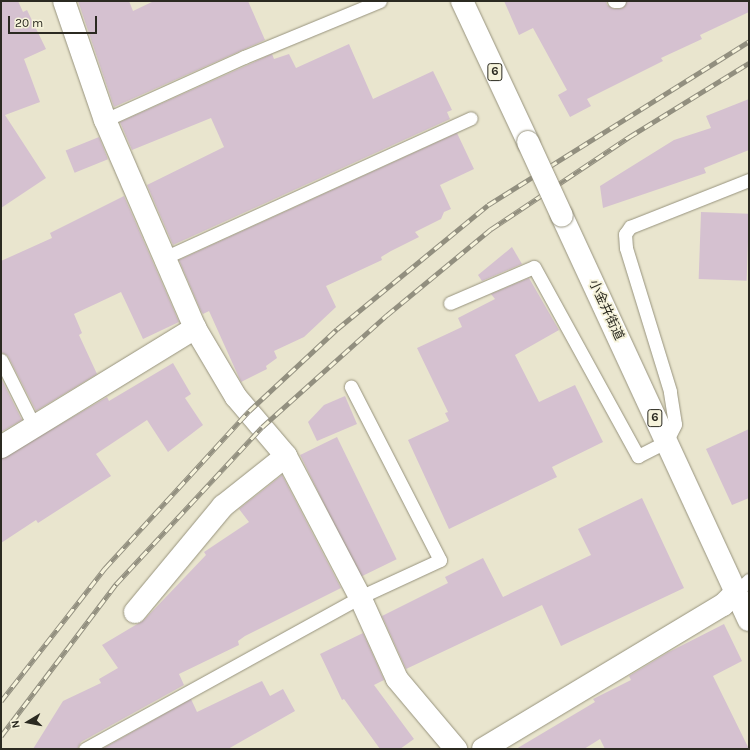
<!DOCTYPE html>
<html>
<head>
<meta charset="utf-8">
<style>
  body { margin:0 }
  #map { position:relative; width:750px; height:750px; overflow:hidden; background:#e9e5ce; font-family:Karla,"Noto Sans JP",sans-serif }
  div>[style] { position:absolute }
  .building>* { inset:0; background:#d5c1d0; transform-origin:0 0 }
  .roads { filter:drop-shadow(0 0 1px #97937d) drop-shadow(0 0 1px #97937d) }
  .lane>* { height:13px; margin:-6.5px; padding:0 6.5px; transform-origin:6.5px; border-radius:6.5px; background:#fff }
  .street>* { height:22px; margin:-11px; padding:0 11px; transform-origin:11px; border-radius:11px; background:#fff }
  .primary>* { height:22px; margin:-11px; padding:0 11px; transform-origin:11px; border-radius:11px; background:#fff }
  .rail>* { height:4.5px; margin-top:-2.25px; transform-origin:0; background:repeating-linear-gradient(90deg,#f6f3db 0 9px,#928f7f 0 18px); box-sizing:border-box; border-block:1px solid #928f7f }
  .bridges { filter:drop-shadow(0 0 1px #97937d) drop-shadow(0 0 1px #97937d) }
  .primary-bridge>* { height:22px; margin:-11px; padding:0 11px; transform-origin:11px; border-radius:11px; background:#fff }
  span { translate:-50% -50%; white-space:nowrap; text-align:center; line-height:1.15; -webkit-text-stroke:3.5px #f6f3db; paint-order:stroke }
  .shield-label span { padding:1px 3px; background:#f6f3db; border:1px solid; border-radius:3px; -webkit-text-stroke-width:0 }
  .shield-label { font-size:12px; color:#2b2a21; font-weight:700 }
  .street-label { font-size:13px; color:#2b2a21 }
  .frame { position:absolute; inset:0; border:2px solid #2b2a21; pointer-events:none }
  .north { position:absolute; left:8px; top:702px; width:40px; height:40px; -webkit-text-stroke:3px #f6f3db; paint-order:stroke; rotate:260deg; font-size:11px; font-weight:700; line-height:16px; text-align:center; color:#2b2a21 }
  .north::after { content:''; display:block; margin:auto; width:14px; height:18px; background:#2b2a21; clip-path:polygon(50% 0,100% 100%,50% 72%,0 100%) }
  .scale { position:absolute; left:8px; top:16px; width:89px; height:18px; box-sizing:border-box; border:2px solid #2b2a21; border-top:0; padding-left:5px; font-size:12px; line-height:14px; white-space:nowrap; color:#2b2a21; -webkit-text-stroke:3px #f6f3db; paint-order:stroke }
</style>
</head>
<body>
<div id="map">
  <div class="building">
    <i style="clip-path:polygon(1px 1px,18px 1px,23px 12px,27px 10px,46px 49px,24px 59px,40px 102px,5px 115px,46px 178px,1px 208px)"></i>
    <i style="clip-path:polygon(78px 1px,129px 1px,133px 11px,154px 1px,248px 1px,265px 40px,114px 107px)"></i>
    <i style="clip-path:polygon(504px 1px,606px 1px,607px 5px,614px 9px,623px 8px,627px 1px,749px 1px,749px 12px,700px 35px,702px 39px,661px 58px,663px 61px,587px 99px,591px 106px,570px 117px,558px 95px,567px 90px,533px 28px,519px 35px)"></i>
    <i style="clip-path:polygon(349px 44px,373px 99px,433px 71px,452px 110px,447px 112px,450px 119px,173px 245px,147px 185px,224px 147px,211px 118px,132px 150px,120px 122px,272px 54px,274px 59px,289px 54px,296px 68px)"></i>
    <i style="clip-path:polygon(749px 99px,749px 150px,704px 168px,706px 173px,603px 208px,600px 186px,674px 140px,711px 128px,706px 116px)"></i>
    <i style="clip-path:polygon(457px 133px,474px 169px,440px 185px,451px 209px,444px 212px,441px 219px,415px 232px,419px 237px,391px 251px,381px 257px,382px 260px,326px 286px,336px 307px,304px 337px,274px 351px,277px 358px,266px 366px,267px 369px,241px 382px,209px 311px,203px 314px,201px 311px,179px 260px)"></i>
    <i style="left:99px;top:137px;width:24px;height:36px;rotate:68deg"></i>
    <i style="clip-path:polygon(124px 196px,179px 322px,143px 339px,121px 292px,74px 314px,82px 333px,79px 335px,97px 374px,36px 411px,8px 356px,1px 352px,1px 261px,52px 238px,50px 233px)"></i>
    <i style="left:701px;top:212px;width:48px;height:67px;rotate:2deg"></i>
    <i style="clip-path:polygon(512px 247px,522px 264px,482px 281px,478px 275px)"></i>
    <i style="clip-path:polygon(529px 278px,559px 330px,515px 355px,539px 402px,575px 385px,603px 442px,552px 467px,557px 477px,449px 529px,408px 440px,449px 421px,445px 413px,448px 412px,417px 348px,462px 327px,458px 318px,495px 299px,491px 294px)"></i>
    <i style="clip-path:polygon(173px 363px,191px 394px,185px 398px,203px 425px,168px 452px,147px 420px,96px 454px,111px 476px,38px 523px,36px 520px,1px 543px,1px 459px,107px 397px,109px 401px)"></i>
    <i style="clip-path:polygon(1px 378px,22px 420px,1px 432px)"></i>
    <i style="clip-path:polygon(345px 396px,357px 424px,317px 441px,308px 422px,324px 405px)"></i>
    <i style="clip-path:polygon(749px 429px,749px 498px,732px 505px,706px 449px)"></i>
    <i style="left:337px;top:437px;width:136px;height:41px;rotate:64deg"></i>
    <i style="clip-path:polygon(282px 475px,341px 588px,245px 636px,238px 641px,239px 645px,179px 674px,184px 685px,81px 742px,77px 749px,33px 749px,63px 701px,101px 683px,99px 679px,118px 668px,102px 645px,144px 620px,206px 555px,204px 552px,249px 522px,239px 509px)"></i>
    <i style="clip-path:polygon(642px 498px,684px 588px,561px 646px,542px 605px,406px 669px,382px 616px,448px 583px,445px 577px,483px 558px,503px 597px,591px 555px,578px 529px)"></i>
    <i style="clip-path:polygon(724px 624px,742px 661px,713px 676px,749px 749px,605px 749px,600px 739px,584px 749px,516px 749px,595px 702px,593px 699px,631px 680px,629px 676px,667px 653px)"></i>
    <i style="clip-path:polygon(363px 633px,384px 680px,374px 685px,414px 739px,400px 749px,380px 749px,344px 699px,342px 700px,320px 654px)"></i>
    <i style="clip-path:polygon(262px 681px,270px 696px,283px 689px,295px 711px,228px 749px,102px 749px,191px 699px,197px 712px)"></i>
  </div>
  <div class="roads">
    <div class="lane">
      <i style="left:614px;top:1px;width:5px"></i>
      <i style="left:105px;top:120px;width:153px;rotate:-24.4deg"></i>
      <i style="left:244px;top:57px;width:147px;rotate:-22.4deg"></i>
      <i style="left:164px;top:258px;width:337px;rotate:-24.5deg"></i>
      <i style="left:450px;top:303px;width:91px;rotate:-23.2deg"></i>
      <i style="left:534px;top:267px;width:216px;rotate:61.2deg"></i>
      <i style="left:638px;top:456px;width:31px;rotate:-27deg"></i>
      <i style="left:666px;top:442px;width:20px;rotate:-63deg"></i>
      <i style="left:675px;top:424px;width:33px;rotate:-99deg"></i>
      <i style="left:670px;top:391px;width:150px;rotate:-107.1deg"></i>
      <i style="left:626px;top:248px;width:14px;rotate:-94deg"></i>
      <i style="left:625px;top:234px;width:9px;rotate:-54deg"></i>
      <i style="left:630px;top:227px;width:128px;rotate:-21.6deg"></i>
      <i style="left:1px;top:360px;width:74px;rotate:63.4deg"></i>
      <i style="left:736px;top:592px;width:18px;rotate:-43deg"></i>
      <i style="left:85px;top:749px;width:314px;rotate:-28.9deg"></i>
      <i style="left:360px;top:597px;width:88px;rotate:-24.8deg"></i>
      <i style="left:440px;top:560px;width:195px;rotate:-117.2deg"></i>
    </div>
    <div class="street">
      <i style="left:64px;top:1px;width:126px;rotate:71deg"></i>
      <i style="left:105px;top:120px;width:227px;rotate:66.6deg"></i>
      <i style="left:195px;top:328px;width:80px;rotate:59.3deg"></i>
      <i style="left:236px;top:397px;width:77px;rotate:49.7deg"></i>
      <i style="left:286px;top:456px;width:159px;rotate:62.3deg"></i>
      <i style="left:360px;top:597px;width:90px;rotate:65.7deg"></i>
      <i style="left:397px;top:679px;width:92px;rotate:49.9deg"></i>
      <i style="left:1px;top:447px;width:228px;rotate:-31.5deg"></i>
      <i style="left:135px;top:612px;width:138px;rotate:-50.3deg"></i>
      <i style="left:223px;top:506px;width:80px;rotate:-38.4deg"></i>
      <i style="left:483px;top:749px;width:280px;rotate:-31deg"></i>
      <i style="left:723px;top:605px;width:18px;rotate:-45deg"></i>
    </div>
    <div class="primary">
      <i style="left:462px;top:1px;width:156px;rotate:64.9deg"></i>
      <i style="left:562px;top:216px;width:445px;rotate:65.2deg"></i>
    </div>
  </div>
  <div class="rail">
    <i style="left:1px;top:701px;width:169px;rotate:-52deg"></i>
    <i style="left:105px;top:568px;width:213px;rotate:-47.5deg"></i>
    <i style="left:249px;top:411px;width:120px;rotate:-43deg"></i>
    <i style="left:337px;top:329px;width:195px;rotate:-39.4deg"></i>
    <i style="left:488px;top:205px;width:308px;rotate:-32.1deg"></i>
    <i style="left:1px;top:736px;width:191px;rotate:-52.9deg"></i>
    <i style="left:116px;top:584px;width:214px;rotate:-47.1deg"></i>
    <i style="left:262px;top:427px;width:168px;rotate:-41.9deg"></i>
    <i style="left:387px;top:315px;width:135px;rotate:-39.6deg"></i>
    <i style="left:491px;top:229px;width:166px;rotate:-33.7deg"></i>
    <i style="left:629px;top:137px;width:141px;rotate:-31.7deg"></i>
  </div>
  <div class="bridges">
    <div class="primary-bridge">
      <i style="left:528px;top:142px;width:81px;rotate:65.3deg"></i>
    </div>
  </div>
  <div class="shield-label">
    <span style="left:495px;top:72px">6</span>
    <span style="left:655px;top:418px">6</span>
  </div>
  <div class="street-label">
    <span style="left:606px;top:310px;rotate:65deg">小金井街道</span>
  </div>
  <div class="frame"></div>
  <div class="north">N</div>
  <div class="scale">20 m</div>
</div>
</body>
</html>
